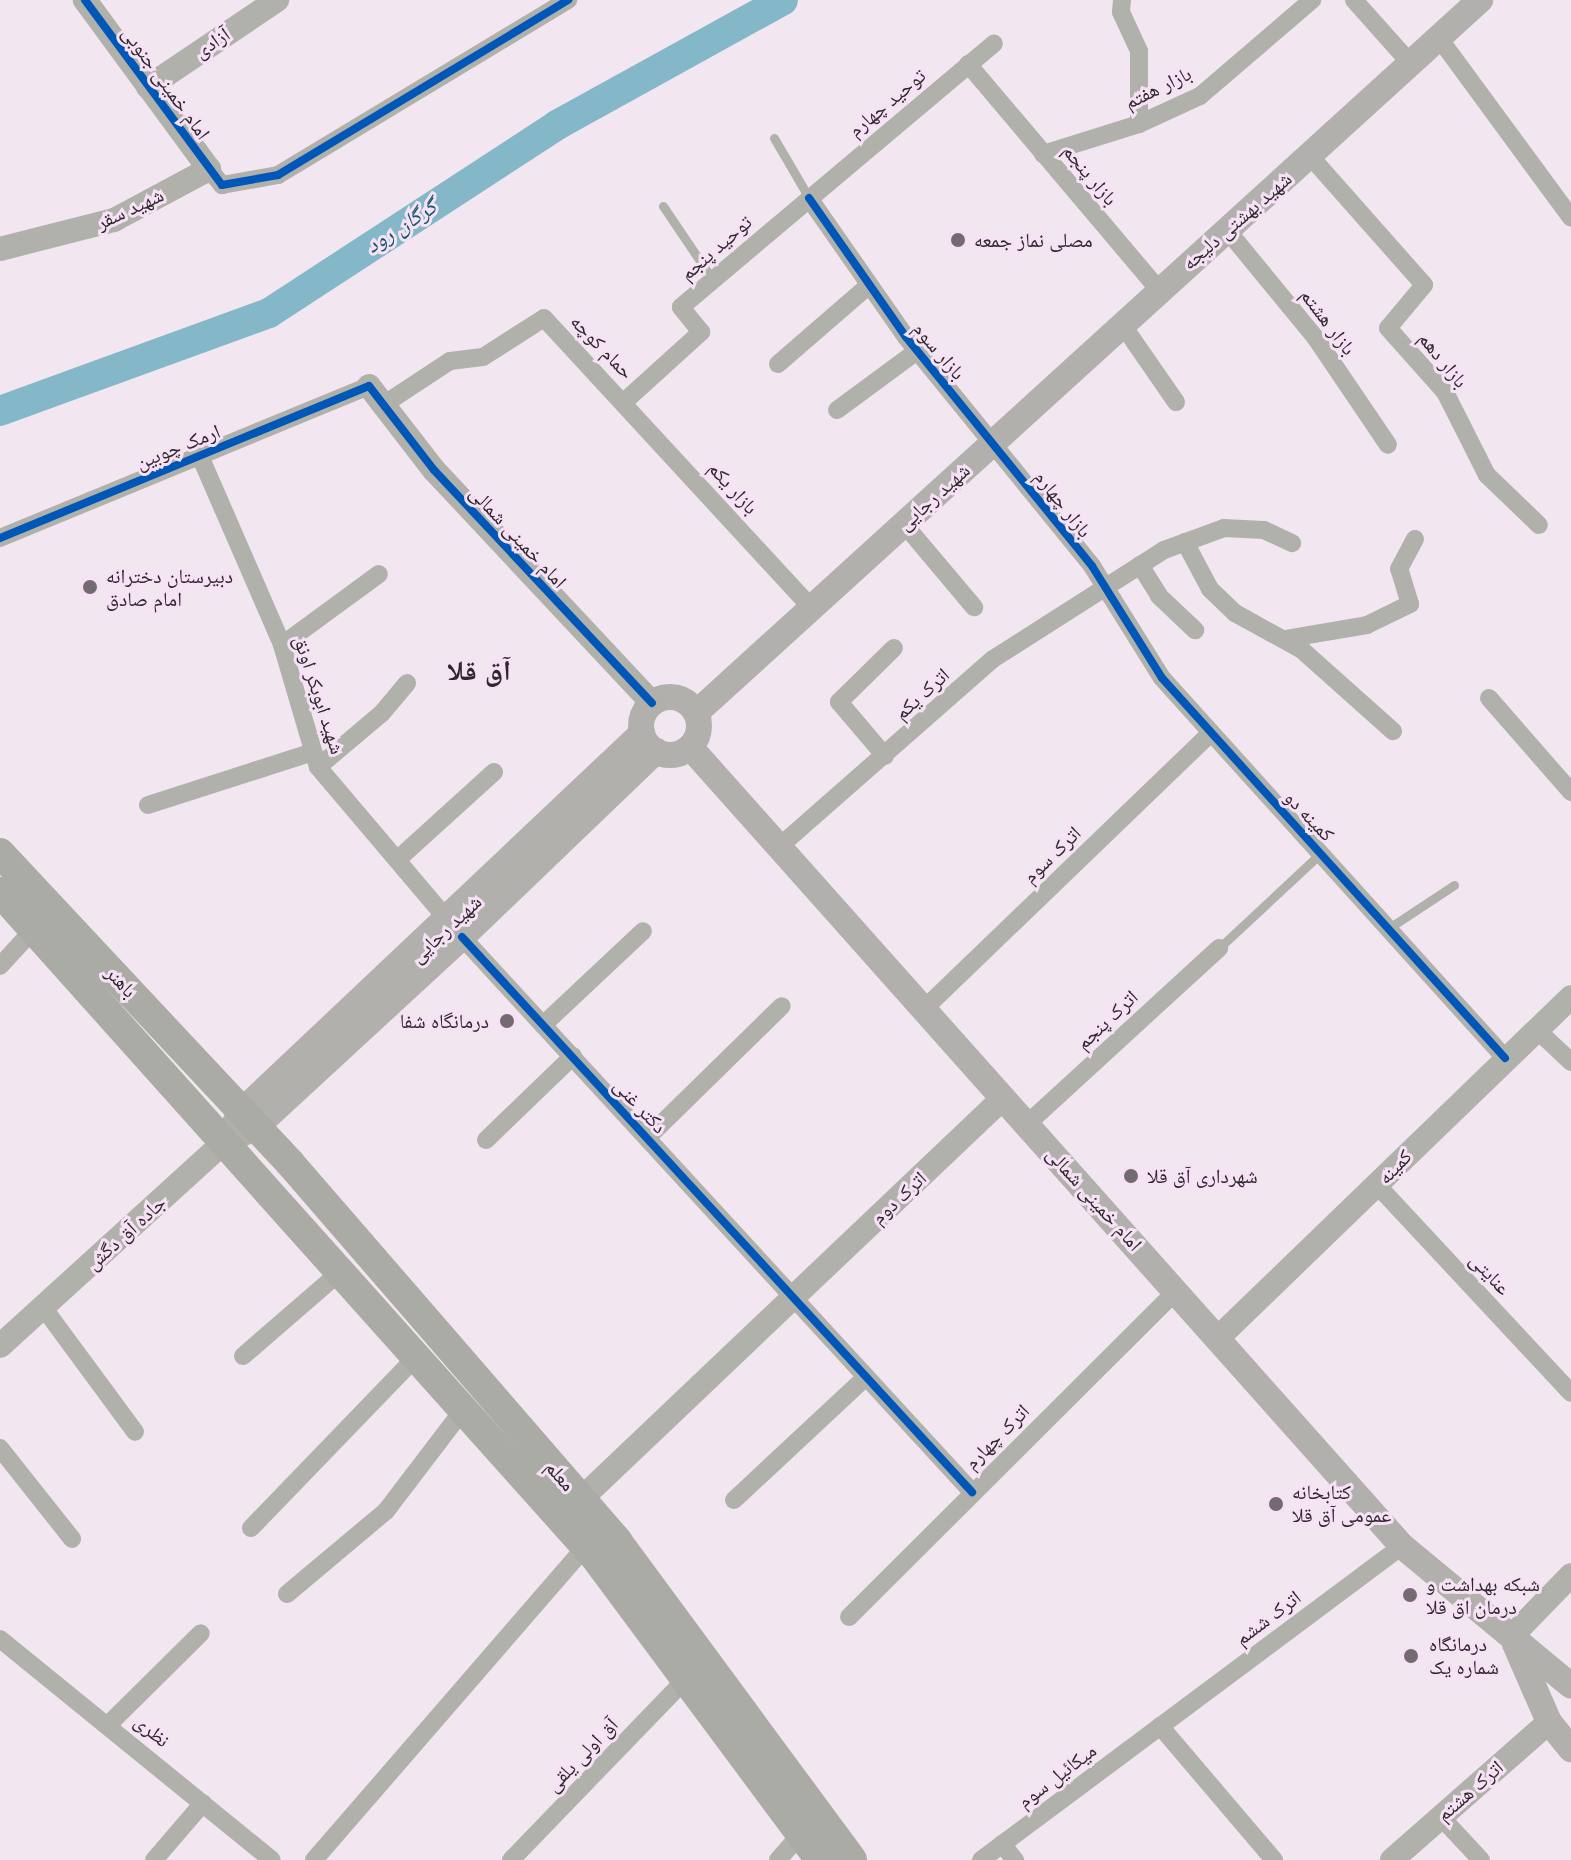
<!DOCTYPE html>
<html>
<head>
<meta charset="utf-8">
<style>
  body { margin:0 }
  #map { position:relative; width:1571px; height:1860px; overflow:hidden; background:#f2e7f0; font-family:Montserrat,"Noto Naskh Arabic",sans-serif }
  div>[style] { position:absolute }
  .river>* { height:30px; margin:-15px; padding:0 15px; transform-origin:15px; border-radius:15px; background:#84b7c7 }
  .service>* { height:9px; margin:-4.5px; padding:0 4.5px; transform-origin:4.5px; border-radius:4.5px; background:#b1b1ac }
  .minor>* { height:18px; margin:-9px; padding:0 9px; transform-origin:9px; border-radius:9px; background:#b1b1ac }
  .tertiary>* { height:24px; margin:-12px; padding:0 12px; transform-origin:12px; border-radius:12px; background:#b1b1ac }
  .secondary>* { height:26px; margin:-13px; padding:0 13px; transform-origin:13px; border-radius:13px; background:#b1b0ac }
  .secondary>.ring { margin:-13px; padding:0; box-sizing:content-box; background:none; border:26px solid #b1b0ac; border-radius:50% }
  .primary>* { height:30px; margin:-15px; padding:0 15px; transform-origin:15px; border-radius:15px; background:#ababa5 }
  .cycleway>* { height:8px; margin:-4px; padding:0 4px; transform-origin:4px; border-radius:4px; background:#0057b8 }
  .dots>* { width:22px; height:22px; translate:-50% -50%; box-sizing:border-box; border:4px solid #f6e2f4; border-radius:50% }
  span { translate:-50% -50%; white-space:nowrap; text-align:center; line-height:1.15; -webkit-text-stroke:6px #f6e2f4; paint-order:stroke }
  .street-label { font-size:20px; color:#2e272e }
  .poi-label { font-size:20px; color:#2e272e }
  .left { translate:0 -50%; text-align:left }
  .right { translate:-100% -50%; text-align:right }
  .water-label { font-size:22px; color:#175866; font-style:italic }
  .district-label { font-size:28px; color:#2e272e; font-weight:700 }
</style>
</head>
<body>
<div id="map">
  <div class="river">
    <i style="left:0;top:411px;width:286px;rotate:-20deg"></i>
    <i style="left:269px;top:313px;width:344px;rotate:-33.1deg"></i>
    <i style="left:557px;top:125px;width:258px;rotate:-28.9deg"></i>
  </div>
  <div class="service">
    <i style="left:774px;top:138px;width:69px;rotate:59.7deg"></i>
    <i style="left:663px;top:206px;width:89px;rotate:56deg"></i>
    <i style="left:1389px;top:928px;width:78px;rotate:-33.5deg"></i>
    <i style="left:1219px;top:948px;width:141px;rotate:-43deg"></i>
  </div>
  <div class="minor">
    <i style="left:1122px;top:0;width:12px;rotate:95deg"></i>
    <i style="left:1121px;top:12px;width:43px;rotate:65.2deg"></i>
    <i style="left:1139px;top:51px;width:73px;rotate:90deg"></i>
    <i style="left:1354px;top:0;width:86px;rotate:48.3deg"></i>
    <i style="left:1439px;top:38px;width:223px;rotate:53.7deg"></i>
    <i style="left:968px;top:64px;width:296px;rotate:49.8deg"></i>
    <i style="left:1043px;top:154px;width:101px;rotate:-17.4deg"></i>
    <i style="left:1139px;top:124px;width:67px;rotate:-24.7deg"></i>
    <i style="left:1200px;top:96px;width:148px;rotate:-40.6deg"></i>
    <i style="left:1310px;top:156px;width:172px;rotate:48.5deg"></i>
    <i style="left:1424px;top:285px;width:56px;rotate:129.9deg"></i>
    <i style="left:1388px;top:328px;width:86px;rotate:48.3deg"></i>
    <i style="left:1445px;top:392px;width:93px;rotate:63.2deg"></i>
    <i style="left:1487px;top:475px;width:72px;rotate:43.9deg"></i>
    <i style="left:209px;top:169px;width:21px;rotate:51deg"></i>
    <i style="left:222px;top:185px;width:57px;rotate:-10.1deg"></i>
    <i style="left:278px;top:175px;width:339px;rotate:-31.1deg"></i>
    <i style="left:809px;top:198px;width:169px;rotate:55.1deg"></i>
    <i style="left:906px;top:337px;width:295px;rotate:50.9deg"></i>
    <i style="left:1092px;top:566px;width:132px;rotate:58deg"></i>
    <i style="left:1162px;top:678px;width:512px;rotate:47.93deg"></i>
    <i style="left:1227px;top:230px;width:139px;rotate:50.6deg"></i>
    <i style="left:1315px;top:337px;width:130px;rotate:55.9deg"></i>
    <i style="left:1122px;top:324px;width:95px;rotate:55.3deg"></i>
    <i style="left:778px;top:364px;width:118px;rotate:-40.9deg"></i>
    <i style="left:625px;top:401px;width:103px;rotate:-42.2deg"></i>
    <i style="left:701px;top:332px;width:32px;rotate:-129deg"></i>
    <i style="left:681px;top:307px;width:409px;rotate:-40.1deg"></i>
    <i style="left:383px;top:405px;width:80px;rotate:-33.3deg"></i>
    <i style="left:450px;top:361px;width:33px;rotate:-7deg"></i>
    <i style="left:483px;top:357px;width:72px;rotate:-32.6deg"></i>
    <i style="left:544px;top:318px;width:392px;rotate:47.3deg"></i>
    <i style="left:837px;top:410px;width:99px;rotate:-36.4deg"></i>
    <i style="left:200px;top:456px;width:206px;rotate:66.5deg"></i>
    <i style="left:282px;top:645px;width:127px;rotate:73.6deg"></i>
    <i style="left:318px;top:767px;width:197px;rotate:49.7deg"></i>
    <i style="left:904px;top:524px;width:109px;rotate:49.9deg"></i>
    <i style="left:0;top:538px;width:399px;rotate:-22.4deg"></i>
    <i style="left:1185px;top:542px;width:53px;rotate:62deg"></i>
    <i style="left:1210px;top:589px;width:35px;rotate:44deg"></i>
    <i style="left:1235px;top:613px;width:77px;rotate:28.9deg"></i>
    <i style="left:1302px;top:650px;width:122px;rotate:41.7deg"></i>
    <i style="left:1140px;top:565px;width:36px;rotate:58deg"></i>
    <i style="left:1159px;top:596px;width:50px;rotate:43.4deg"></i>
    <i style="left:1285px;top:639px;width:83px;rotate:-9.7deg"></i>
    <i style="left:1367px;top:625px;width:48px;rotate:-26deg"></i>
    <i style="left:1410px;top:604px;width:37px;rotate:-107deg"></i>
    <i style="left:1399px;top:569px;width:34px;rotate:-62deg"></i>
    <i style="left:282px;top:645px;width:120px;rotate:-36.2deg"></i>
    <i style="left:1489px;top:698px;width:125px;rotate:48.9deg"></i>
    <i style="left:885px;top:756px;width:71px;rotate:-130.4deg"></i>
    <i style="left:839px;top:702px;width:77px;rotate:-44.5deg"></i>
    <i style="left:318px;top:767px;width:84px;rotate:-40.2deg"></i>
    <i style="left:382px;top:713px;width:39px;rotate:-50deg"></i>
    <i style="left:148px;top:805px;width:173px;rotate:-17.8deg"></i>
    <i style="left:780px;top:846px;width:283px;rotate:-41.3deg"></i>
    <i style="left:993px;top:659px;width:203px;rotate:-32.5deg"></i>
    <i style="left:1164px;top:550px;width:64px;rotate:-20.1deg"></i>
    <i style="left:1224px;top:528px;width:40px;rotate:2.9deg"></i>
    <i style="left:1264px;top:530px;width:31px;rotate:25deg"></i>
    <i style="left:397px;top:860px;width:131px;rotate:-42.2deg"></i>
    <i style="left:462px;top:937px;width:754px;rotate:47.42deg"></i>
    <i style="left:0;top:966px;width:50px;rotate:-47.4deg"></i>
    <i style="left:925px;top:1008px;width:394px;rotate:-43.9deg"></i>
    <i style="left:543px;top:1025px;width:137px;rotate:-43.2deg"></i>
    <i style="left:1536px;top:1029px;width:48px;rotate:43.3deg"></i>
    <i style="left:1026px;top:1125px;width:262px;rotate:-42.5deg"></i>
    <i style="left:648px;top:1137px;width:187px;rotate:-44.4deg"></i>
    <i style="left:486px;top:1140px;width:121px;rotate:-44deg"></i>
    <i style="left:1377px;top:1185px;width:284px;rotate:47deg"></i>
    <i style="left:43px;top:1307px;width:155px;rotate:53.6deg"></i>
    <i style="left:243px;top:1356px;width:128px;rotate:-40.9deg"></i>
    <i style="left:0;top:1448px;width:116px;rotate:51.6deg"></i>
    <i style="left:734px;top:1500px;width:180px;rotate:-43deg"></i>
    <i style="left:251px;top:1528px;width:238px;rotate:-46deg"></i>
    <i style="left:287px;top:1594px;width:129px;rotate:-40deg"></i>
    <i style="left:386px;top:1511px;width:127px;rotate:-52.7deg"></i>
    <i style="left:849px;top:1617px;width:463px;rotate:-44.9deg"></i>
    <i style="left:0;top:1639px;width:350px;rotate:39.1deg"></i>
    <i style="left:109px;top:1724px;width:129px;rotate:-44.7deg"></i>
    <i style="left:1160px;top:1726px;width:176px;rotate:49.6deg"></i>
    <i style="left:1440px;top:1816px;width:60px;rotate:47deg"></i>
    <i style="left:1002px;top:1844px;width:21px;rotate:51deg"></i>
    <i style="left:154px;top:1860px;width:75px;rotate:-49.3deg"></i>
    <i style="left:314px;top:1860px;width:414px;rotate:-49.1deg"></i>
    <i style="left:511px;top:1860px;width:250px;rotate:-46deg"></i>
    <i style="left:778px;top:1860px;width:35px;rotate:-49deg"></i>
    <i style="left:981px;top:1860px;width:525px;rotate:-36.72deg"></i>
  </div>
  <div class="tertiary">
    <i style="left:148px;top:87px;width:156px;rotate:-34deg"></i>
    <i style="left:0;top:249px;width:118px;rotate:-14.3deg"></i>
    <i style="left:114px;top:220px;width:108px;rotate:-28.2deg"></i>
    <i style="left:209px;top:169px;width:210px;rotate:-126.3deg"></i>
    <i style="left:369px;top:386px;width:106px;rotate:52.3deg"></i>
    <i style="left:434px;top:470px;width:319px;rotate:46.9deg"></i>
    <i style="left:1219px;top:1337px;width:489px;rotate:-44deg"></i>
    <i style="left:0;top:1346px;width:303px;rotate:-42.3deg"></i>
    <i style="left:580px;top:1500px;width:584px;rotate:-43.54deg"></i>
    <i style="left:1511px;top:1637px;width:86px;rotate:-45.9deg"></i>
    <i style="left:1392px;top:1860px;width:209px;rotate:-41.3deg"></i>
  </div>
  <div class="secondary">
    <i class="ring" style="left:641px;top:697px;width:32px;height:32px"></i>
    <i style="left:696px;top:713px;width:1060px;rotate:-42.28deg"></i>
    <i style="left:690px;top:747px;width:1070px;rotate:48.3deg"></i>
    <i style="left:1402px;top:1546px;width:219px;rotate:39.6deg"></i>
    <i style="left:239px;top:1135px;width:19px;rotate:-25deg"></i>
    <i style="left:256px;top:1127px;width:280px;rotate:-42.7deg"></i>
    <i style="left:462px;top:937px;width:269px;rotate:-43.8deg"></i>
    <i style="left:224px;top:1142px;width:34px;rotate:-60deg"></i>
    <i style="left:241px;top:1112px;width:552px;rotate:-43.38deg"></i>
    <i style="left:1515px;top:1644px;width:85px;rotate:66.4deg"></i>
    <i style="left:1549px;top:1722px;width:35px;rotate:51deg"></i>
  </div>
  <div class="primary">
    <i style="left:0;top:853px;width:424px;rotate:46.9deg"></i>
    <i style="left:290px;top:1163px;width:500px;rotate:49.1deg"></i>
    <i style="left:617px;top:1541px;width:396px;rotate:53.6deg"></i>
    <i style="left:0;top:892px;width:892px;rotate:48.18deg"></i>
    <i style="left:595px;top:1557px;width:377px;rotate:53.4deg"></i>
  </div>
  <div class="cycleway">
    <i style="left:85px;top:0;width:230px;rotate:53.5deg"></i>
    <i style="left:222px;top:185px;width:57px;rotate:-10.1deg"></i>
    <i style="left:278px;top:175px;width:339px;rotate:-31.1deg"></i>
    <i style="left:809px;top:198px;width:169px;rotate:55.1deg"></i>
    <i style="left:906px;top:337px;width:295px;rotate:50.9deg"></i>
    <i style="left:1092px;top:566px;width:132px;rotate:58deg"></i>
    <i style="left:1162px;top:678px;width:512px;rotate:47.93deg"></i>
    <i style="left:0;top:538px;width:399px;rotate:-22.4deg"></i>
    <i style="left:369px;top:386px;width:106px;rotate:52.3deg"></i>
    <i style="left:434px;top:470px;width:319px;rotate:46.9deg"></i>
    <i style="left:462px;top:937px;width:754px;rotate:47.42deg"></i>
  </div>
  <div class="dots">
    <i style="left:958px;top:240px;background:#736a72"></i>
    <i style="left:90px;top:587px;background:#736a72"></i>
    <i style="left:507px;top:1021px;background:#736a72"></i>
    <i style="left:1131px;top:1176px;background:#736a72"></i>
    <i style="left:1276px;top:1504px;background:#736a72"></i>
    <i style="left:1410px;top:1595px;background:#736a72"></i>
    <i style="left:1411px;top:1656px;background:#736a72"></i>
  </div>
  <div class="street-label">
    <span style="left:212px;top:43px;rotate:-34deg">آزادی</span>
    <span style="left:166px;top:83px;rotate:54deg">امام خمینی جنوبی</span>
    <span style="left:1158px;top:88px;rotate:-26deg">بازار هفتم</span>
    <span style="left:887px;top:103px;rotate:-40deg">توحید چهارم</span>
    <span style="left:1090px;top:175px;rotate:50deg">بازار پنجم</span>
    <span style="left:130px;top:209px;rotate:-25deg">شهید سقر</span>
    <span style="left:1237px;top:221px;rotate:-41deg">شهید بهشتی دلیجه</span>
    <span style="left:716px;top:248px;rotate:-41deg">توحید پنجم</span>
    <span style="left:1328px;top:322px;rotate:53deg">بازار هشتم</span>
    <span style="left:602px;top:347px;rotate:46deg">حمام کوچه</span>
    <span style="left:939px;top:351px;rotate:50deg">بازار سوم</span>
    <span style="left:1443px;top:360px;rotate:51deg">بازار دهم</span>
    <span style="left:178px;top:447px;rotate:-22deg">ارمک چوبین</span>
    <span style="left:733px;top:488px;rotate:48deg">بازار یکم</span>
    <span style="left:934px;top:497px;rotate:-42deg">شهید رجایی</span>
    <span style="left:1063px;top:504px;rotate:52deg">بازار چهارم</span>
    <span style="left:518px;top:537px;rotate:47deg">امام خمینی شمالی</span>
    <span style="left:922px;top:694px;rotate:-42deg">اترک یکم</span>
    <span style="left:319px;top:695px;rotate:72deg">شهید ابوبکر اونق</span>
    <span style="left:1309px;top:816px;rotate:46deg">کمینه دو</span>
    <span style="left:1052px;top:855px;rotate:-44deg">اترک سوم</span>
    <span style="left:446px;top:929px;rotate:-43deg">شهید رجایی</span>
    <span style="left:121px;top:982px;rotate:47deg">باهنر</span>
    <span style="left:1107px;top:1020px;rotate:-43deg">اترک پنجم</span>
    <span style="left:640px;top:1106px;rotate:47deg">دکتر غنی</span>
    <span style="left:1395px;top:1167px;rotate:-46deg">کمینه</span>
    <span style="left:899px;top:1198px;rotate:-43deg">اترک دوم</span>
    <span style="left:1094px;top:1199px;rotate:48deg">امام خمینی شمالی</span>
    <span style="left:126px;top:1233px;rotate:-42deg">جاده آق دگش</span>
    <span style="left:1490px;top:1274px;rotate:47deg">عنایتی</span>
    <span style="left:997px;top:1437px;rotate:-45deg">اترک چهارم</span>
    <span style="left:560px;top:1476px;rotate:49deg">معلم</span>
    <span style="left:1268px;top:1618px;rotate:-37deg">اترک ششم</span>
    <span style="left:152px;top:1731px;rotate:40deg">نظری</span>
    <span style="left:582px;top:1755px;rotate:-46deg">آق اولی یلقی</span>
    <span style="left:1057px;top:1776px;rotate:-37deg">میکائیل سوم</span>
    <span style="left:1470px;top:1791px;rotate:-41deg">اترک هشتم</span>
  </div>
  <div class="poi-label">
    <span class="left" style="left:974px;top:240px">مصلی نماز جمعه</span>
    <span class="left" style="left:106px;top:588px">دبیرستان دخترانه<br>امام صادق</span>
    <span class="right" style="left:489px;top:1021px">درمانگاه شفا</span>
    <span class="left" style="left:1147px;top:1176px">شهرداری آق قلا</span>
    <span class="left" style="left:1292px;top:1504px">کتابخانه<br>عمومی آق قلا</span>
    <span class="left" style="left:1426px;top:1596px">شبکه بهداشت و<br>درمان اق قلا</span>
    <span class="left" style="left:1429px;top:1656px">درمانگاه<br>شماره یک</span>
  </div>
  <div class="water-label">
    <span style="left:401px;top:226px;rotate:-33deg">گرگان رود</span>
  </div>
  <div class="district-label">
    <span style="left:479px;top:670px">آق قلا</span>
  </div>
</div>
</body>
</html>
